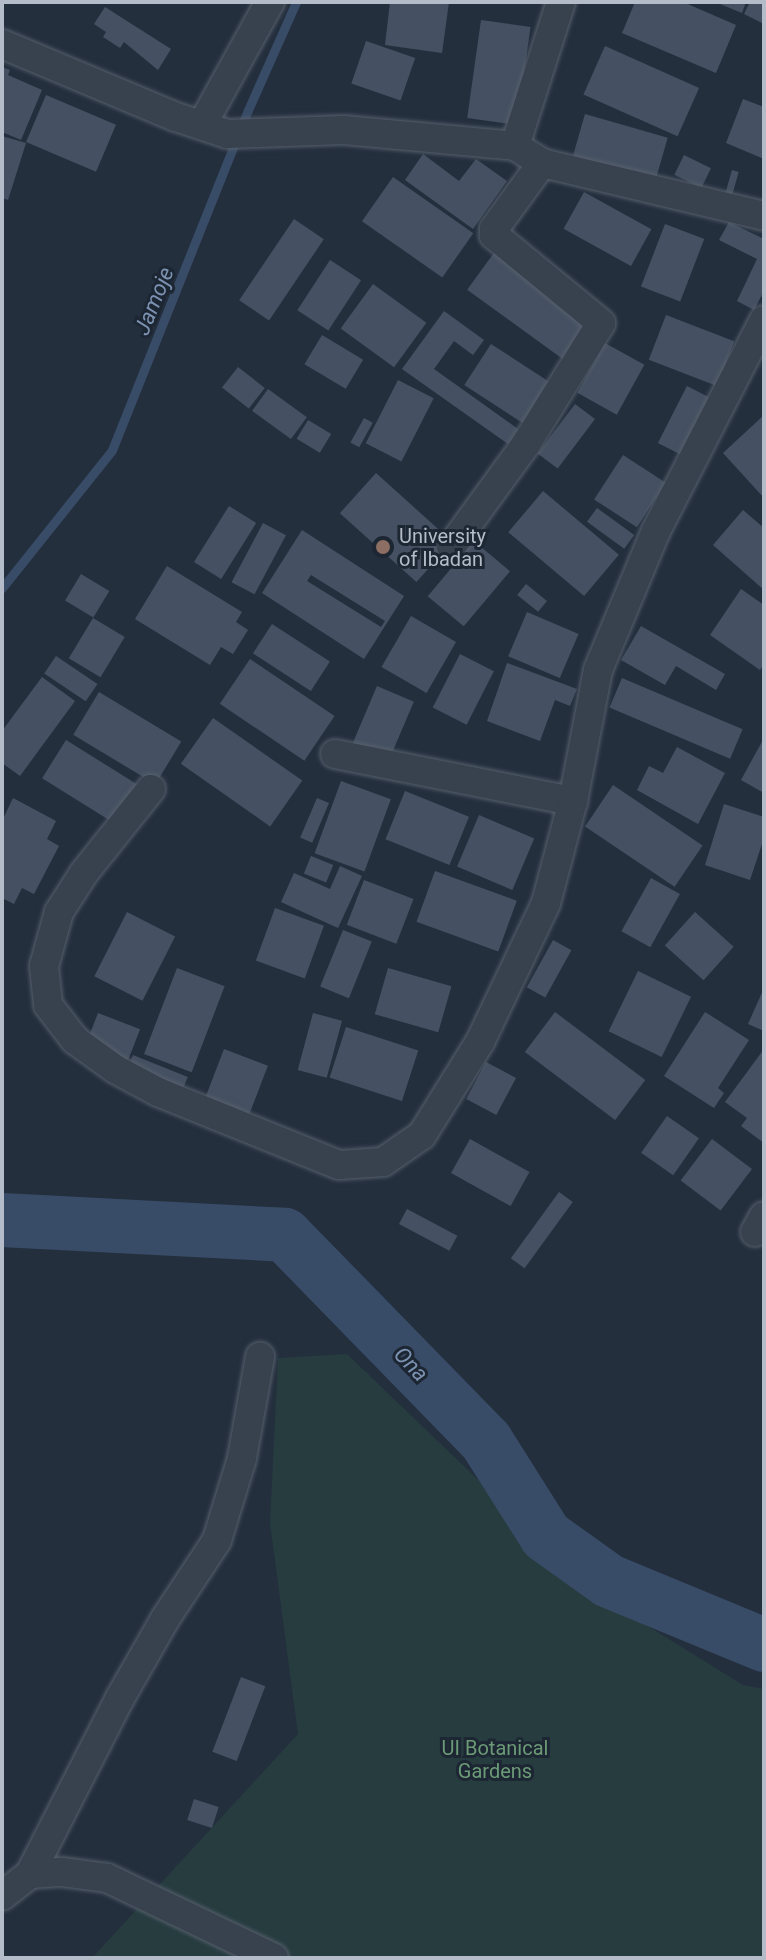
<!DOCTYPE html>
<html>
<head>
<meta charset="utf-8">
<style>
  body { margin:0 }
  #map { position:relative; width:766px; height:1960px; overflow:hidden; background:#242f3e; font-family:Roboto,sans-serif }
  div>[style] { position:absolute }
  .green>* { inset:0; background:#263c3f }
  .stream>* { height:9px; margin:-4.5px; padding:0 4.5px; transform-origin:4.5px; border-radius:4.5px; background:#394c67 }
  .river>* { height:54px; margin:-27px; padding:0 27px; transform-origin:27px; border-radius:27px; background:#394c67 }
  .building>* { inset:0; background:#455162; transform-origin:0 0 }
  .roads { filter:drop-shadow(0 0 2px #565f6c) drop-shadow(0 0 2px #565f6c) }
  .minor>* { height:28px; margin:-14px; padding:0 14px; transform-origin:14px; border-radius:14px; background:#38414e }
  .dots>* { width:22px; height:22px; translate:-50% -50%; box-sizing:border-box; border:4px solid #1d2633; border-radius:50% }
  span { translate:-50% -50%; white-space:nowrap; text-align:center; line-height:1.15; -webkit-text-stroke:6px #1d2633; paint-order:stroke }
  .poi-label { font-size:20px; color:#b4bcc9 }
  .left { translate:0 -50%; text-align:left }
  .park-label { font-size:20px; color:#6b9a76 }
  .water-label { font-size:22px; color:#7c92b1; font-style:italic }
  .frame { position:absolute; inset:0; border:4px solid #b4bcc9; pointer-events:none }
</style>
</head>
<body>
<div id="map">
  <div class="green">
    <i style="clip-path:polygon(347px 1354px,563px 1561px,646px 1625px,743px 1685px,764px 1689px,764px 1958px,92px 1958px,298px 1734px,270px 1523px,278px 1358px)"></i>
  </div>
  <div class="stream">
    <i style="left:2px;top:588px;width:176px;rotate:-51.4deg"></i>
    <i style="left:112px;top:450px;width:366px;rotate:-68.2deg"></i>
    <i style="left:248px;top:110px;width:118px;rotate:-66deg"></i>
  </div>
  <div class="river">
    <i style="left:2px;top:1220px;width:283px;rotate:3deg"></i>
    <i style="left:285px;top:1235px;width:288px;rotate:45.7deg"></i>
    <i style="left:486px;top:1441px;width:112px;rotate:57.7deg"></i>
    <i style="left:546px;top:1536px;width:77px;rotate:35.5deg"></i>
    <i style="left:609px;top:1581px;width:168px;rotate:22.4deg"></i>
  </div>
  <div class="building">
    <i style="clip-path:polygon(390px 2px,449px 2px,442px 53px,385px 45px)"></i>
    <i style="clip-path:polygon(635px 2px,683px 2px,736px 25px,716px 73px,622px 33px)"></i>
    <i style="clip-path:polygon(715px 2px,746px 2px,742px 13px)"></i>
    <i style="clip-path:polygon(750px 2px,764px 2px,764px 24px,744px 14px)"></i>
    <i style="clip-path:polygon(105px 7px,171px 49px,158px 70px,124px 42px,120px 48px,103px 37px,106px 32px,94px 24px)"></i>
    <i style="left:481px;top:20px;width:50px;height:99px;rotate:8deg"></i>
    <i style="left:366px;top:41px;width:52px;height:45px;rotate:19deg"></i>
    <i style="left:605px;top:46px;width:103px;height:53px;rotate:24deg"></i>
    <i style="clip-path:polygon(2px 67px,10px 70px,8px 75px,42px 90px,21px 140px,2px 132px)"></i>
    <i style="left:46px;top:95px;width:76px;height:51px;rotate:23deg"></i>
    <i style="clip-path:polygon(743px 99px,764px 107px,764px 159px,726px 143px)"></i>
    <i style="left:585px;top:114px;width:86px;height:44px;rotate:16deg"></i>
    <i style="clip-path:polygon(2px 136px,26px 143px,8px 200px,2px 198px)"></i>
    <i style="clip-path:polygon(423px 154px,459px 181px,476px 159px,507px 181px,473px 229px,405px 180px)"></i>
    <i style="left:684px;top:155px;width:30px;height:22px;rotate:26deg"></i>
    <i style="left:732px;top:170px;width:7px;height:28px;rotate:16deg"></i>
    <i style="left:393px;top:177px;width:98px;height:54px;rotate:35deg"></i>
    <i style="left:584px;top:192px;width:77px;height:42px;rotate:29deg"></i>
    <i style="left:294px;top:219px;width:36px;height:98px;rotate:34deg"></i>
    <i style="clip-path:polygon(729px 222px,764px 239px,764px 291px,754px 310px,737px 301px,757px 259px,719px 240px)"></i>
    <i style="left:665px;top:224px;width:42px;height:67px;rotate:21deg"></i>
    <i style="left:496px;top:250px;width:118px;height:49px;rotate:36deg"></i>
    <i style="left:330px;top:260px;width:37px;height:60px;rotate:33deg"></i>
    <i style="left:373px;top:284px;width:66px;height:55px;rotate:36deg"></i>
    <i style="clip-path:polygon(444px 311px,484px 340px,473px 355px,454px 341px,434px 369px,518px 429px,508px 444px,402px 369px)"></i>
    <i style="left:666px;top:315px;width:73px;height:48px;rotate:21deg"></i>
    <i style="left:322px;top:335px;width:48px;height:34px;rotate:31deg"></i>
    <i style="left:605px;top:343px;width:45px;height:57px;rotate:29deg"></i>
    <i style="left:491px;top:344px;width:77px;height:49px;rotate:33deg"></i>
    <i style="left:238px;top:367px;width:34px;height:26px;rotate:38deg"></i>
    <i style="left:398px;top:380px;width:40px;height:71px;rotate:27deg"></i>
    <i style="left:687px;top:386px;width:27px;height:64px;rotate:27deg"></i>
    <i style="left:268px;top:389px;width:48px;height:27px;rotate:36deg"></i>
    <i style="left:575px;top:404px;width:25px;height:62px;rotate:37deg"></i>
    <i style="clip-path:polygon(764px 415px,764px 498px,723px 453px)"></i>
    <i style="left:364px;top:418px;width:10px;height:28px;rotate:29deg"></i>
    <i style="left:308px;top:420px;width:27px;height:22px;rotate:31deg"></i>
    <i style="left:623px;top:455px;width:51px;height:53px;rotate:33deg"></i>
    <i style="left:376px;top:473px;width:103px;height:54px;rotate:42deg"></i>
    <i style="left:543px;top:491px;width:99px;height:54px;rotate:40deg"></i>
    <i style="left:229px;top:506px;width:32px;height:66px;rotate:32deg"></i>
    <i style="left:597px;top:508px;width:46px;height:17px;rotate:36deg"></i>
    <i style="clip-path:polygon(743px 510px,764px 528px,764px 590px,713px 545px)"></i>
    <i style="left:263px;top:523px;width:26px;height:67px;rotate:28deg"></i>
    <i style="clip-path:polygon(evenodd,302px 530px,404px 596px,364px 659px,262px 593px,302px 530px,311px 575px,385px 621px,381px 627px,307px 581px,311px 575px)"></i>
    <i style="left:474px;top:541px;width:47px;height:72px;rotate:40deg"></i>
    <i style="clip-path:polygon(167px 566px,242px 612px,236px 622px,248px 630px,233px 654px,221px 647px,210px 665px,135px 619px)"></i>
    <i style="left:81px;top:574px;width:33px;height:31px;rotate:31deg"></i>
    <i style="left:526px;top:584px;width:27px;height:14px;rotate:39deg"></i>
    <i style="clip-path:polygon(741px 589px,764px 605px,764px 664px,760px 670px,710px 635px)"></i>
    <i style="left:527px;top:612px;width:56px;height:48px;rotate:23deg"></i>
    <i style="left:411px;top:616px;width:52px;height:59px;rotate:30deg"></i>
    <i style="left:93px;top:618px;width:37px;height:47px;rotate:31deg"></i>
    <i style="left:272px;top:624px;width:69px;height:35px;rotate:33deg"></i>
    <i style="clip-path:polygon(641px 626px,725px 674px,716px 690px,676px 666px,665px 685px,621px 660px)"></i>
    <i style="left:460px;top:654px;width:38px;height:60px;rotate:27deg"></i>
    <i style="left:56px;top:656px;width:50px;height:21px;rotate:34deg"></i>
    <i style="left:250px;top:659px;width:102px;height:54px;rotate:34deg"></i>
    <i style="clip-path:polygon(507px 663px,577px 689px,570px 706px,555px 700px,540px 741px,487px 721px)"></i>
    <i style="clip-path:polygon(42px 677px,75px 701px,20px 776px,2px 763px,2px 731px)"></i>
    <i style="left:622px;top:678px;width:131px;height:32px;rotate:23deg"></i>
    <i style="left:377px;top:686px;width:40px;height:63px;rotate:23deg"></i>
    <i style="left:99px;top:692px;width:96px;height:50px;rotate:31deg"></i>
    <i style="left:213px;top:718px;width:109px;height:56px;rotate:35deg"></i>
    <i style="clip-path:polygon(764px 738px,764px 793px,741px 780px)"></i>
    <i style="left:66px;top:740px;width:95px;height:45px;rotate:32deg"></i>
    <i style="clip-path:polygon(677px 747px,725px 773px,698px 824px,637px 790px,649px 766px,663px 773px)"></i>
    <i style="left:341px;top:781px;width:53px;height:77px;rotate:20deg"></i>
    <i style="left:613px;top:785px;width:108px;height:50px;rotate:34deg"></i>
    <i style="left:405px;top:791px;width:69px;height:52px;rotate:22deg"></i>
    <i style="clip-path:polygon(13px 798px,56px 821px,47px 839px,59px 846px,34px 894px,22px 888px,14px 904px,2px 898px,2px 821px)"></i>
    <i style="left:317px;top:798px;width:13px;height:43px;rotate:23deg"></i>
    <i style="clip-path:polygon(724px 804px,764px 817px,764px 838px,750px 880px,705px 865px)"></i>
    <i style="left:479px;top:815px;width:60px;height:56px;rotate:23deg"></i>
    <i style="left:311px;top:856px;width:24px;height:19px;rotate:22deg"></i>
    <i style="clip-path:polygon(340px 866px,362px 876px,338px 928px,281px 902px,294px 873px,330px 889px)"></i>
    <i style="left:435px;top:871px;width:87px;height:54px;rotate:20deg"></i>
    <i style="left:651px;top:878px;width:33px;height:61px;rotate:29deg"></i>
    <i style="left:364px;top:880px;width:53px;height:48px;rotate:21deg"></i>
    <i style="left:275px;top:908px;width:52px;height:56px;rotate:20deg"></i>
    <i style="left:127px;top:912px;width:54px;height:72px;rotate:27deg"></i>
    <i style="left:695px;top:912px;width:52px;height:45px;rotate:42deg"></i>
    <i style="left:343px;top:930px;width:31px;height:61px;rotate:22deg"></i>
    <i style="left:553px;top:940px;width:21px;height:54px;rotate:29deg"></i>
    <i style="left:177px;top:968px;width:51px;height:92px;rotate:21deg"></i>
    <i style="left:388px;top:968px;width:66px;height:48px;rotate:16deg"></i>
    <i style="left:638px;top:971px;width:59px;height:67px;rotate:26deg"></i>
    <i style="clip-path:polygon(764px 988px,764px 1031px,748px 1024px)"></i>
    <i style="left:555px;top:1012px;width:113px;height:50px;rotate:37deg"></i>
    <i style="clip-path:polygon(705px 1012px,749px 1040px,718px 1088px,724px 1093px,714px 1108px,664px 1076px)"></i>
    <i style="left:98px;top:1013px;width:45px;height:33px;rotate:21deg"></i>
    <i style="left:313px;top:1013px;width:30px;height:59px;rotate:15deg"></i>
    <i style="left:346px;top:1027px;width:76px;height:53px;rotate:18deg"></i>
    <i style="left:224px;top:1049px;width:47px;height:57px;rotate:21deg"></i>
    <i style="clip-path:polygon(764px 1049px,764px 1143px,741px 1126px,747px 1118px,725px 1102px)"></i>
    <i style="left:133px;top:1055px;width:59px;height:16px;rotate:22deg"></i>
    <i style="left:486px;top:1062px;width:34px;height:42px;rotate:28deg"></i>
    <i style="left:667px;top:1116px;width:39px;height:45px;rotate:35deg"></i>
    <i style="left:470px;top:1139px;width:68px;height:39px;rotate:29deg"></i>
    <i style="left:712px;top:1139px;width:50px;height:52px;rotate:37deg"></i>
    <i style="left:559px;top:1192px;width:17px;height:82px;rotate:36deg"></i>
    <i style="left:407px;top:1209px;width:57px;height:17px;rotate:28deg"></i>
    <i style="left:241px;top:1677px;width:26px;height:80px;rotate:21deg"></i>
    <i style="left:194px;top:1799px;width:26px;height:22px;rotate:18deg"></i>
  </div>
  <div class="roads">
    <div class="minor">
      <i style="left:2px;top:44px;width:189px;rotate:22.8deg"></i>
      <i style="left:176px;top:117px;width:54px;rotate:18.4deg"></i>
      <i style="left:227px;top:134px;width:117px;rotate:-2deg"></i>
      <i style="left:344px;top:130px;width:172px;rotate:5.3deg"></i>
      <i style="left:515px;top:146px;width:32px;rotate:32deg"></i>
      <i style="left:542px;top:163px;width:228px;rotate:13.4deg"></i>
      <i style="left:202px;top:125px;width:141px;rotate:-61.1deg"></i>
      <i style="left:515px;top:146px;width:151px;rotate:-72.3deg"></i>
      <i style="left:451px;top:547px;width:127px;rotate:-53.9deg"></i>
      <i style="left:526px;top:444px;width:142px;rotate:-58.2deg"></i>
      <i style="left:601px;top:323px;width:139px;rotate:-140.6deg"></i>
      <i style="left:494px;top:235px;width:6px;rotate:-90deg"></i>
      <i style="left:494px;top:229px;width:82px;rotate:-54deg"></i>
      <i style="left:335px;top:754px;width:243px;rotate:11.2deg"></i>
      <i style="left:151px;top:789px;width:107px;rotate:128.6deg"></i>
      <i style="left:84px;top:873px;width:46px;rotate:122.7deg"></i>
      <i style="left:59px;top:912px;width:56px;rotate:105.5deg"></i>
      <i style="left:44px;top:966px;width:39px;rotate:84deg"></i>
      <i style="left:48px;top:1005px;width:44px;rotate:52.4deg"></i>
      <i style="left:75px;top:1040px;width:49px;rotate:35.9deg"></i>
      <i style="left:115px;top:1069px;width:49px;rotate:28.1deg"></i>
      <i style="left:158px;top:1092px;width:195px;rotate:22deg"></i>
      <i style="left:339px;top:1165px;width:44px;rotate:-3.9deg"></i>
      <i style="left:383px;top:1162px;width:47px;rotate:-34.7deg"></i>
      <i style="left:422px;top:1135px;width:110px;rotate:-58.1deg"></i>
      <i style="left:480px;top:1042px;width:154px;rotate:-64.6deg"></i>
      <i style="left:546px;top:903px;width:106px;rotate:-75.2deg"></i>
      <i style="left:573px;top:801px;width:133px;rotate:-79.2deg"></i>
      <i style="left:598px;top:670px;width:151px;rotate:-67.4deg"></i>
      <i style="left:656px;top:531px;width:237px;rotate:-62.9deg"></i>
      <i style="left:755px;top:1232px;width:18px;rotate:-61deg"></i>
      <i style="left:30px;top:1874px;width:198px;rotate:-62.9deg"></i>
      <i style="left:120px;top:1698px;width:91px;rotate:-60.3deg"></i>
      <i style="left:165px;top:1619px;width:95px;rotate:-56.6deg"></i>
      <i style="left:217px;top:1540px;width:86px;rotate:-73deg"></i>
      <i style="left:242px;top:1458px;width:103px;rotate:-79.9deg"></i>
      <i style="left:2px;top:1896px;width:36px;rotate:-38deg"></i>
      <i style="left:30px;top:1874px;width:32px;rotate:-4deg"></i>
      <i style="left:62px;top:1872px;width:45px;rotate:7.6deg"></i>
      <i style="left:107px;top:1878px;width:185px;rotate:25.6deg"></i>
    </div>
  </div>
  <div class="dots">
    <i style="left:383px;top:547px;background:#8d6e63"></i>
  </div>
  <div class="poi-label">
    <span class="left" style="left:399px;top:548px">University<br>of Ibadan</span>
  </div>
  <div class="park-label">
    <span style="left:495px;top:1760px">UI Botanical<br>Gardens</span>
  </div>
  <div class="water-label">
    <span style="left:154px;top:301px;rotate:-68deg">Jamoje</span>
    <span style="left:411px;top:1364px;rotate:46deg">Ona</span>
  </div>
  <div class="frame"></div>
</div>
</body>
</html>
